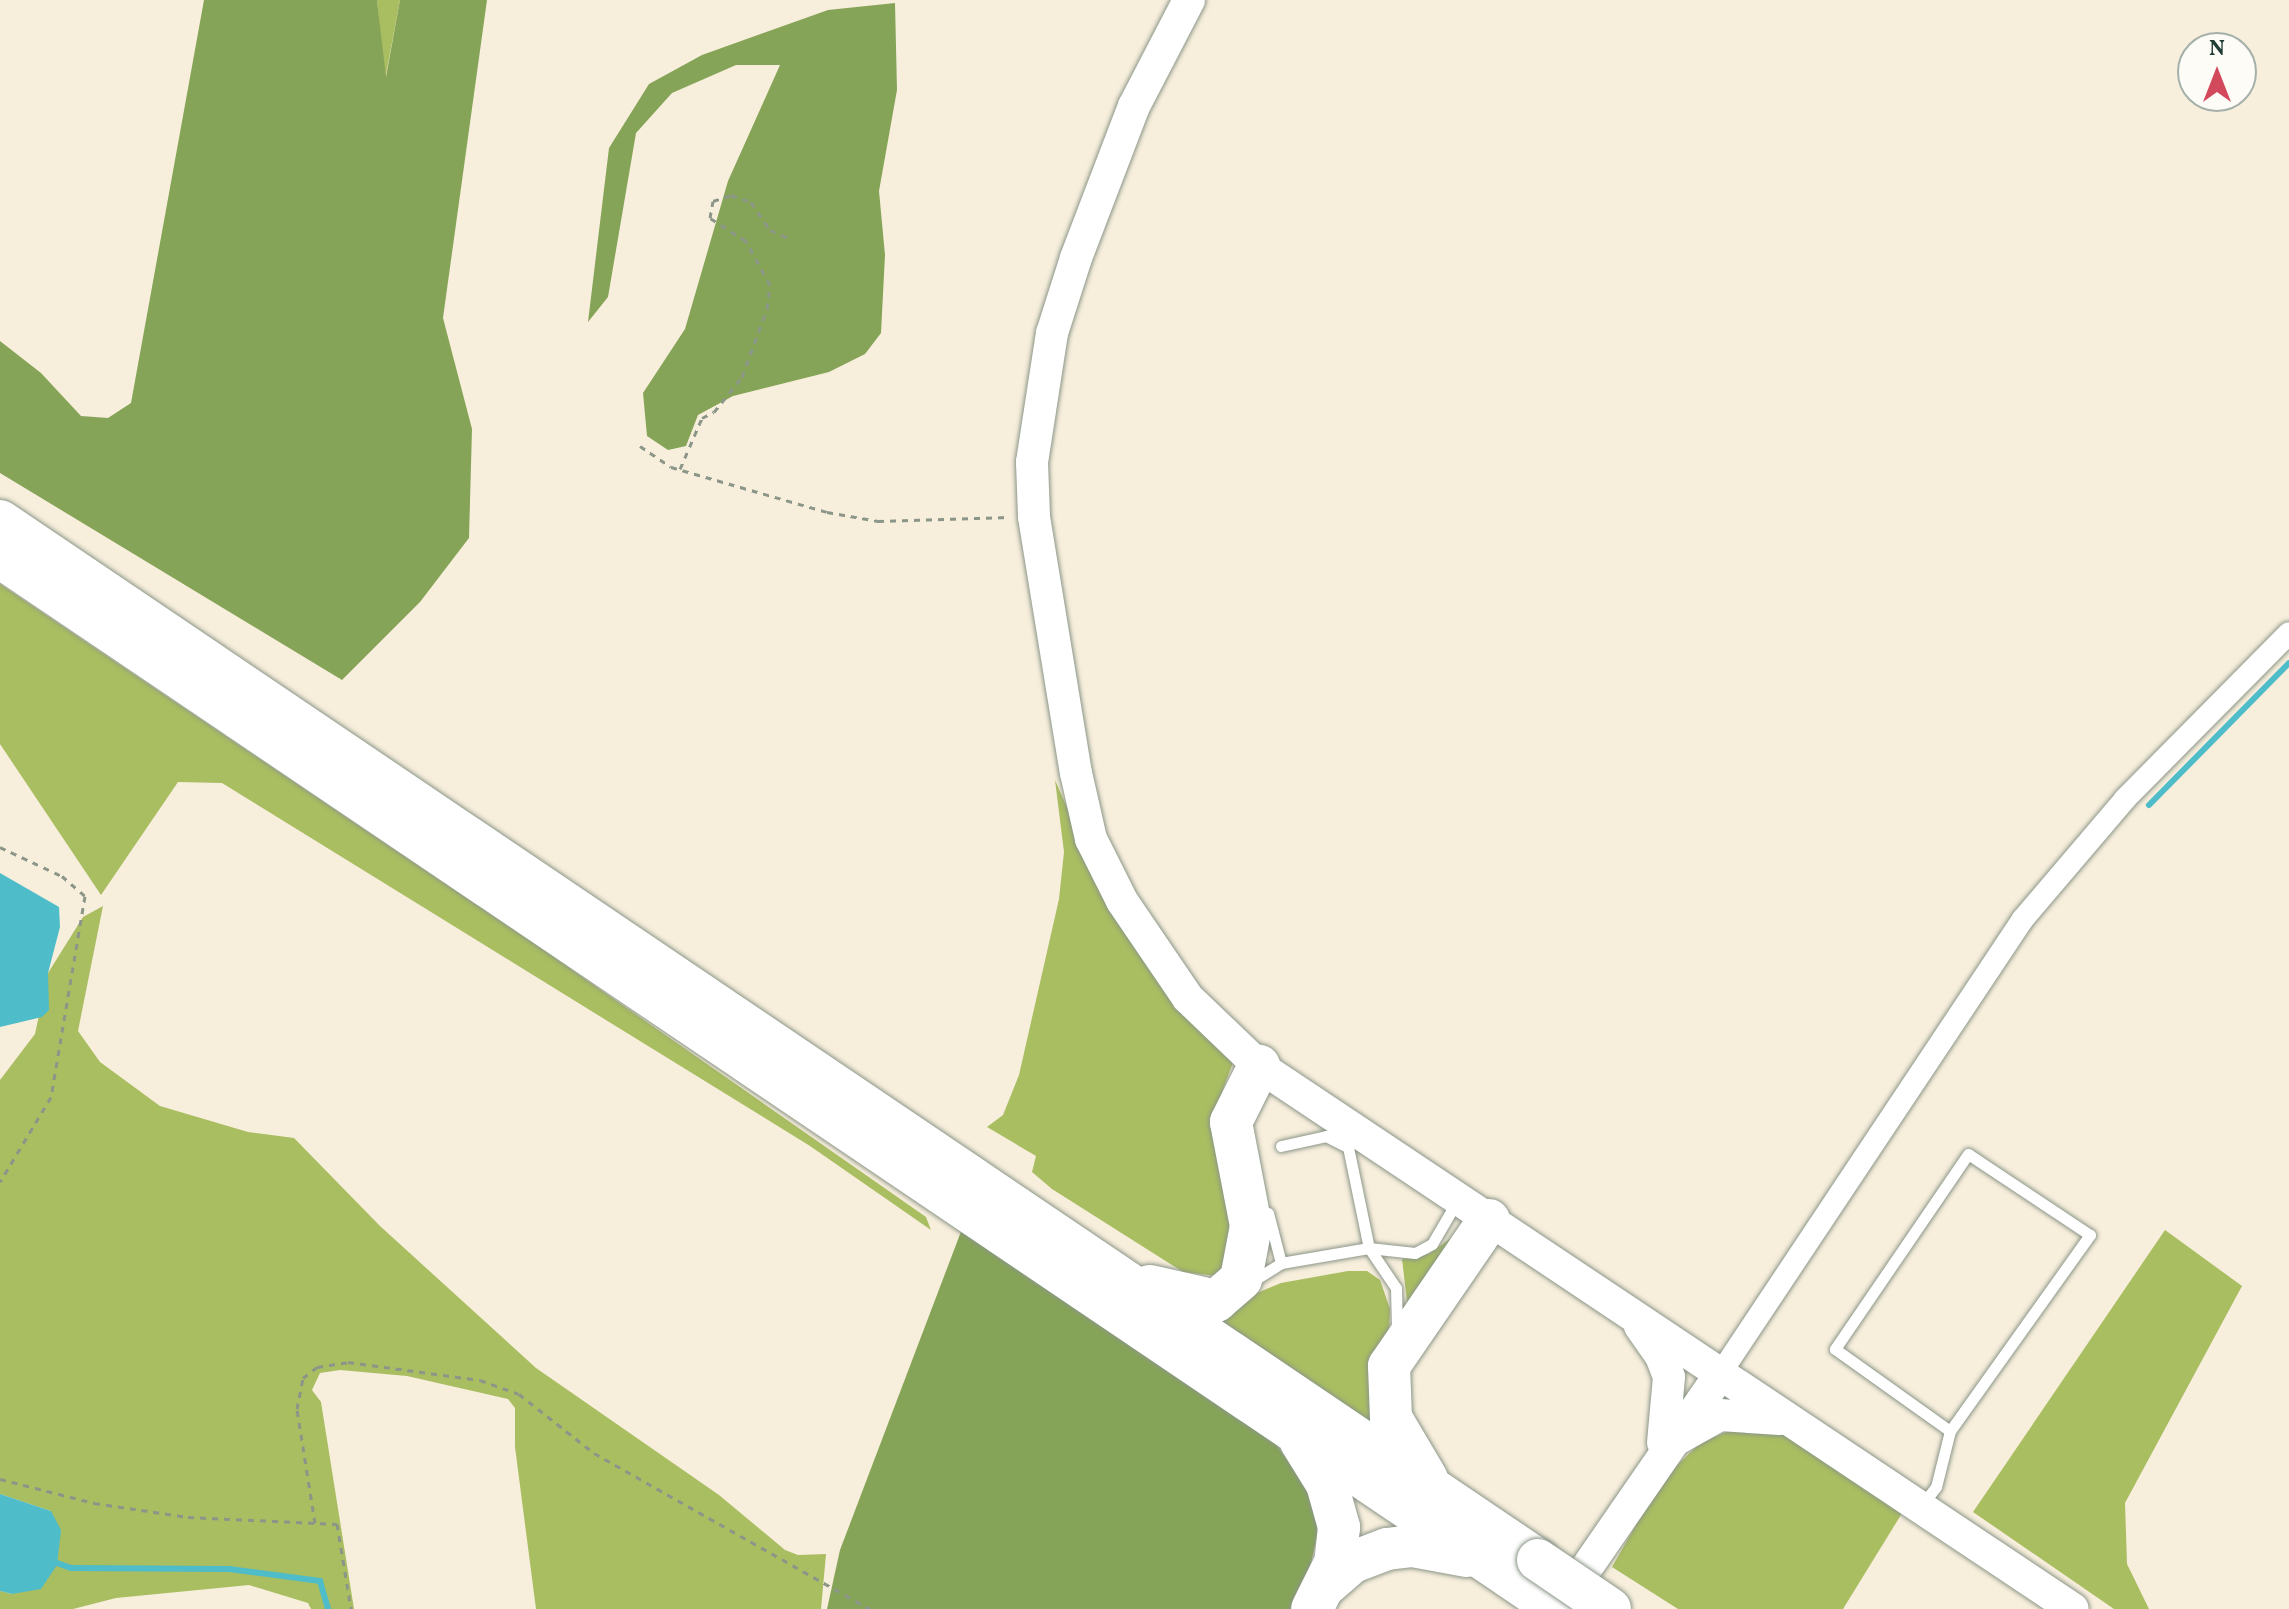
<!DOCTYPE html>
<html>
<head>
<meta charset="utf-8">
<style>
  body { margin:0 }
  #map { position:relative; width:2289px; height:1609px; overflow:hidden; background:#f7eedc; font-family:Vollkorn,serif }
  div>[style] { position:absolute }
  .green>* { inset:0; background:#a9bd61 }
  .forest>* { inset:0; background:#86a457 }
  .water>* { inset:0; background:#4fbcc9 }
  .stream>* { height:6px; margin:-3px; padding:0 3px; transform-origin:3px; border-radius:3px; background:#4fbcc9 }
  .path>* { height:3px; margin-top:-1.5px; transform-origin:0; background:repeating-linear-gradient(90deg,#8b9688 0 6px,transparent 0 12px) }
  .roads { filter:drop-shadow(0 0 2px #8b9688) drop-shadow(0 0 2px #8b9688) }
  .lane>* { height:11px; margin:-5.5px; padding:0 5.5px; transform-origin:5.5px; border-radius:5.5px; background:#fff }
  .street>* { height:22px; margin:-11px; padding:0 11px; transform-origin:11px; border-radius:11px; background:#fff }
  .secondary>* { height:32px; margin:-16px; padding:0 16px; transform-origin:16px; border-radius:16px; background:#fff }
  .highway>* { height:42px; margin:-21px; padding:0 21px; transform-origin:21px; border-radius:21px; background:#fff }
  .bridges { filter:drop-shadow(0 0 2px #8b9688) drop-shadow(0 0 2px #8b9688) }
  .highway-bridge>* { height:42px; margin:-21px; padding:0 21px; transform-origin:21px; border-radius:21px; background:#fff }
  span { translate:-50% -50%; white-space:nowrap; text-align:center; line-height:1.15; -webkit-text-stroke:8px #fdfcf7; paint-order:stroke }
  .north { position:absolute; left:2177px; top:32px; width:80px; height:80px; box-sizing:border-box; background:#fdfcf7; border:2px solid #a4b0a9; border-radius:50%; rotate:0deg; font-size:22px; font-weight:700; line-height:32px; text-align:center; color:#1f3d34 }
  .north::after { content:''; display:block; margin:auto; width:28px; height:36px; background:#d1495b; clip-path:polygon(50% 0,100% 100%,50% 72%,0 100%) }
</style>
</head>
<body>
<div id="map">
  <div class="green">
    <i style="clip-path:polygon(377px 0,400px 0,385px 80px)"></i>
    <i style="clip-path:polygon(0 584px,548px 953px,926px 1217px,931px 1230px,810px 1146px,222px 783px,178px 782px,101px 895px,0 744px)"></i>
    <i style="clip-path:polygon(1055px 780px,1091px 862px,1235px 1057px,1218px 1103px,1241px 1241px,1217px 1276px,1183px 1272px,1052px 1189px,1032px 1172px,1036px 1156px,987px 1127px,1003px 1115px,1019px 1075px,1059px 899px,1064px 852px)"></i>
    <i style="clip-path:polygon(103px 906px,78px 1031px,100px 1062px,160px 1106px,248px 1132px,294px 1138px,380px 1226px,536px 1368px,719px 1495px,785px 1550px,798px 1555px,826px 1554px,821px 1609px,536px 1609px,515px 1447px,515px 1408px,508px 1399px,407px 1376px,340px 1370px,320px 1373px,312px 1390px,321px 1402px,354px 1609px,311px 1609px,308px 1603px,249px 1585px,116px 1598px,73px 1609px,0 1609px,0 1591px,12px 1594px,51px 1511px,0 1494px,0 1080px,35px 1034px,48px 973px,83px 917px)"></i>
    <i style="clip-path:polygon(1470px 1224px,1408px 1310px,1402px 1259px,1429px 1254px)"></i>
    <i style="clip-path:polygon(2165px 1230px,2242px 1286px,2125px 1503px,2127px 1564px,2149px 1609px,2114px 1609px,1973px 1512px)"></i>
    <i style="clip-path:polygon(1348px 1271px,1367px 1271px,1380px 1280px,1390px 1309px,1385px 1435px,1208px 1313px,1281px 1283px)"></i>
    <i style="clip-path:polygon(1729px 1431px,1775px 1431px,1803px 1441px,1904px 1510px,1843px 1609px,1678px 1609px,1612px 1567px,1661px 1481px,1700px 1443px)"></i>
  </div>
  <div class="forest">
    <i style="clip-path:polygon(204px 0,377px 0,386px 77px,400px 0,487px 0,443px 318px,472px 429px,469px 538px,420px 602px,342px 680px,0 473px,0 341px,41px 373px,81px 416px,108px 418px,131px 403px)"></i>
    <i style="clip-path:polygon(895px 3px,897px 90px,879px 191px,885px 255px,881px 333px,865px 354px,829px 372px,733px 396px,698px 415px,686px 446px,668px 450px,647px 436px,643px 393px,685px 329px,728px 181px,780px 65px,736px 65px,672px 93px,636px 133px,608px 297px,588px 322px,609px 148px,649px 84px,702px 55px,828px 10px)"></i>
    <i style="clip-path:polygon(962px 1229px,1271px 1437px,1323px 1509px,1301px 1609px,827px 1609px,840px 1550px)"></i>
  </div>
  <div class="water">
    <i style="clip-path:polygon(0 873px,59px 907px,60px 927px,48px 973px,49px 1010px,42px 1017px,0 1027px)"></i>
    <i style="clip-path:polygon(0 1494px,51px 1511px,61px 1530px,57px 1565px,41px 1589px,12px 1594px,0 1591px)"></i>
  </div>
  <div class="stream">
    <i style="left:2149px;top:805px;width:199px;rotate:-45.4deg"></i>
    <i style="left:51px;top:1561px;width:21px;rotate:19deg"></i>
    <i style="left:71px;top:1568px;width:158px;rotate:0.4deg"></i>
    <i style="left:229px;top:1569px;width:92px;rotate:7.5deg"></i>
    <i style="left:320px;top:1581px;width:29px;rotate:74deg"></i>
  </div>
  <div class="path">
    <i style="left:640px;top:446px;width:37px;rotate:34deg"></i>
    <i style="left:671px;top:467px;width:162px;rotate:16.1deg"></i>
    <i style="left:827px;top:512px;width:52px;rotate:10deg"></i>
    <i style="left:878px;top:521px;width:132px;rotate:-1.7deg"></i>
    <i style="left:680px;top:469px;width:56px;rotate:-66.7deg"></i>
    <i style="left:702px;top:418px;width:13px;rotate:-27deg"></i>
    <i style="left:714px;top:412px;width:45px;rotate:-51.3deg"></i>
    <i style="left:742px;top:377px;width:72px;rotate:-69.8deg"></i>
    <i style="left:767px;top:309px;width:24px;rotate:-83deg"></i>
    <i style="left:770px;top:285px;width:50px;rotate:-118.6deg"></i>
    <i style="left:746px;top:241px;width:43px;rotate:-147.4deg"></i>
    <i style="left:710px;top:218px;width:17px;rotate:-80deg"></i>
    <i style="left:713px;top:201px;width:19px;rotate:-18deg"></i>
    <i style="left:731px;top:195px;width:21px;rotate:19deg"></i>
    <i style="left:751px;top:202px;width:34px;rotate:56deg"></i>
    <i style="left:770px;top:230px;width:22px;rotate:24deg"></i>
    <i style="left:0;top:847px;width:68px;rotate:25.1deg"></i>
    <i style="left:62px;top:876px;width:30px;rotate:41deg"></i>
    <i style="left:85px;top:896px;width:204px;rotate:99.6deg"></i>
    <i style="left:51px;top:1097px;width:99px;rotate:121deg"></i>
    <i style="left:0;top:1479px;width:97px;rotate:14.3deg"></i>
    <i style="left:94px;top:1503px;width:95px;rotate:8.5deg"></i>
    <i style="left:188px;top:1517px;width:149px;rotate:2.7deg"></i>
    <i style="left:337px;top:1524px;width:86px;rotate:80.6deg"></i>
    <i style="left:315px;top:1523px;width:115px;rotate:-99deg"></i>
    <i style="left:297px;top:1409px;width:32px;rotate:-79deg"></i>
    <i style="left:303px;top:1378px;width:18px;rotate:-38deg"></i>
    <i style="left:317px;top:1367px;width:31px;rotate:-9deg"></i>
    <i style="left:348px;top:1362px;width:133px;rotate:7.8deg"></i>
    <i style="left:480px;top:1380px;width:41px;rotate:19.7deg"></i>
    <i style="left:519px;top:1394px;width:95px;rotate:38.2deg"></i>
    <i style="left:594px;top:1453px;width:317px;rotate:29.5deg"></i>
  </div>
  <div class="roads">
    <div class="lane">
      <i style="left:1281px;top:1146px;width:46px;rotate:-12.5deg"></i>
      <i style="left:1326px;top:1136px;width:25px;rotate:27deg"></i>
      <i style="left:1348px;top:1147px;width:103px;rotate:78.3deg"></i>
      <i style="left:1369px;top:1248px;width:48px;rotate:56deg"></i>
      <i style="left:1396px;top:1288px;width:41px;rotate:88.6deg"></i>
      <i style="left:1268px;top:1213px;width:52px;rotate:75.4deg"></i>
      <i style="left:1251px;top:1282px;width:36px;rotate:-32deg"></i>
      <i style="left:1281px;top:1263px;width:89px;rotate:-9.7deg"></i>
      <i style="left:1369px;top:1248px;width:46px;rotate:6.2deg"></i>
      <i style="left:1415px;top:1253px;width:19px;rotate:-28deg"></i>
      <i style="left:1432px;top:1244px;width:48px;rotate:-59.7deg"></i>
      <i style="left:1921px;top:1506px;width:24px;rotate:-52deg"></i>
      <i style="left:1936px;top:1487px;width:58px;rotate:-76deg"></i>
      <i style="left:1950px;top:1431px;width:241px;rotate:-54.5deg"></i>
      <i style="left:2090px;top:1235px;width:146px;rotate:-146.4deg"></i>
      <i style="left:1968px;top:1154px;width:236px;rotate:124.3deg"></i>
      <i style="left:1835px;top:1349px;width:141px;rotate:35.5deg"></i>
    </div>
    <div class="street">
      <i style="left:1720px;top:1374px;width:547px;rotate:-56.34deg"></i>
      <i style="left:2023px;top:919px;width:157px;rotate:-49.6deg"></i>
      <i style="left:2125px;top:799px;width:233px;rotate:-45.3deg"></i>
    </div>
    <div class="secondary">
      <i style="left:1189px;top:0;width:119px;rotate:117.4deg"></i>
      <i style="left:1134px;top:106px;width:163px;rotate:110.9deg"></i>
      <i style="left:1076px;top:258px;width:79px;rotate:107.7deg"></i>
      <i style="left:1052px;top:333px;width:131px;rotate:98.8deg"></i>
      <i style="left:1032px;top:462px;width:55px;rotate:87.9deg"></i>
      <i style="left:1034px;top:517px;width:259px;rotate:80.7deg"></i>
      <i style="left:1076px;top:773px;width:68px;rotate:77.2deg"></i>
      <i style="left:1091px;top:839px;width:69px;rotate:63.4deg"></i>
      <i style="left:1122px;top:901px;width:117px;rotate:55.8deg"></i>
      <i style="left:1188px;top:998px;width:98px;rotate:43.8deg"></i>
      <i style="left:1259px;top:1066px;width:978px;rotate:33.71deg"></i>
      <i style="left:1640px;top:1326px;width:37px;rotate:55deg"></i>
      <i style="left:1661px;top:1356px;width:22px;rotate:69deg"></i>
      <i style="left:1669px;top:1377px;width:66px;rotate:95.2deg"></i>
      <i style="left:1677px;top:1439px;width:49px;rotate:-29.2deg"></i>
      <i style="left:1720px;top:1415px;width:60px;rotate:3.8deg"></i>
      <i style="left:1563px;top:1602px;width:277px;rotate:-55.4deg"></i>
    </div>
    <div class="highway">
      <i style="left:0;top:521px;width:1856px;rotate:34.04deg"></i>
      <i style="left:0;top:557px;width:1879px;rotate:34.05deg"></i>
      <i style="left:1150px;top:1286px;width:68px;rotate:12.8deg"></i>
      <i style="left:1216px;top:1301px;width:33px;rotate:-41deg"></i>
      <i style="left:1241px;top:1279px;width:54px;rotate:-79.3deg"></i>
      <i style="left:1251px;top:1226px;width:106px;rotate:-100.9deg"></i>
      <i style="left:1231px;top:1122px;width:63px;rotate:-63.4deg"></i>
      <i style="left:1301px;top:1442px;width:49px;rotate:58.2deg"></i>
      <i style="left:1327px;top:1484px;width:45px;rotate:74.4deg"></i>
      <i style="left:1339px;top:1527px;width:36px;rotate:96deg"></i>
      <i style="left:1335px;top:1563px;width:51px;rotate:116.6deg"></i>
      <i style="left:1427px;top:1479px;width:71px;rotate:-120.5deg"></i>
      <i style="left:1391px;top:1418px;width:52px;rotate:-92.2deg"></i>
      <i style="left:1389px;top:1366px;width:177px;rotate:-55.6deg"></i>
      <i style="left:1325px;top:1586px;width:37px;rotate:-41deg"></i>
      <i style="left:1353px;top:1562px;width:36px;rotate:-21deg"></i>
      <i style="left:1387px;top:1549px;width:26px;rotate:-7deg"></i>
      <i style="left:1413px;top:1546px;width:55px;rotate:10.5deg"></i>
    </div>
  </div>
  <div class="bridges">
    <div class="highway-bridge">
      <i style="left:1538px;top:1560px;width:87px;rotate:34.2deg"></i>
    </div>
  </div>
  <div class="north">N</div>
</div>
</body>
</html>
